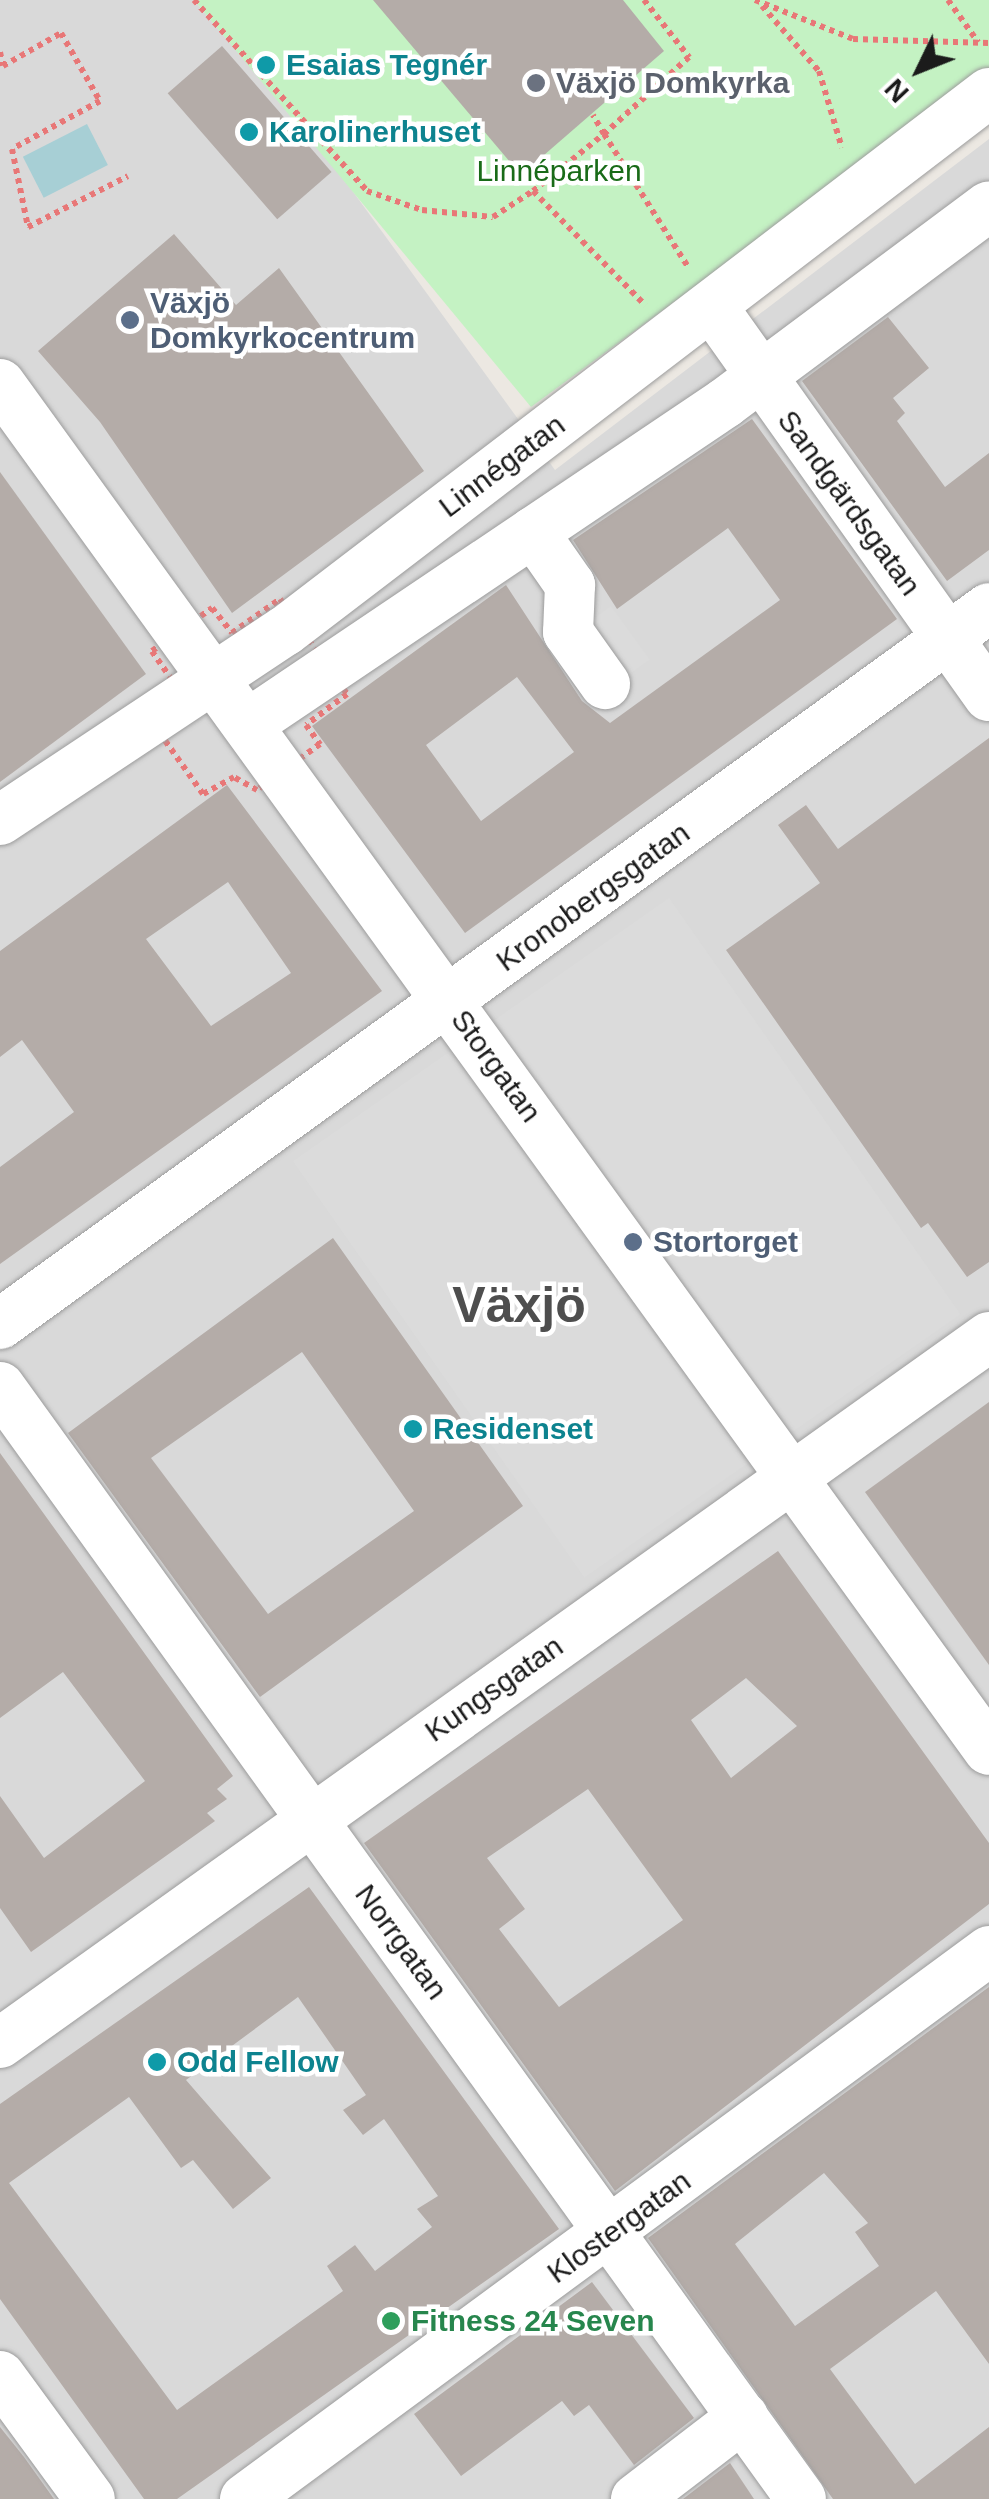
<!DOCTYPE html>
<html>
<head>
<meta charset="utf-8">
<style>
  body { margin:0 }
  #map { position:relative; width:989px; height:2499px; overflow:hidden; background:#ece8e2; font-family:Helvetica,sans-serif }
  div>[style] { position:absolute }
  .residential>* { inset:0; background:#d9d9d9 }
  .park>* { inset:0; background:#c4f2c3 }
  .parking>* { inset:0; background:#dbdbdb; transform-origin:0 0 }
  .water>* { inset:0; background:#a7cfd5; transform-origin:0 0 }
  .building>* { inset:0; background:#b4aca8; transform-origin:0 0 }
  .path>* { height:6px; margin-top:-3px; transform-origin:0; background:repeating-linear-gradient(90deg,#e87777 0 5px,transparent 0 10px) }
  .roads { filter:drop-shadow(0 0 2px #9c9c9c) drop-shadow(0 0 2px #9c9c9c) }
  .minor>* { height:50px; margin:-25px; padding:0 25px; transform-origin:25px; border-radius:25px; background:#fff }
  .dots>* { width:28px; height:28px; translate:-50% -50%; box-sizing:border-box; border:5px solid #fff; border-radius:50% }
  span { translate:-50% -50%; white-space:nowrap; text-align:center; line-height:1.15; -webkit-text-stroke:9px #fff; paint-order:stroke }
  .culture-label { font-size:30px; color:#0d838f; font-weight:700 }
  .left { translate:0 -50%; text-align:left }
  .worship-label { font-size:30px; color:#5b616d; font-weight:700 }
  .park-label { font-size:30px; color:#196b18 }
  .service-label { font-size:30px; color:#4e5e75; font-weight:700 }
  .street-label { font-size:30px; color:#1b1b1b }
  .leisure-label { font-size:30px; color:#27864d; font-weight:700 }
  .town-label { font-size:50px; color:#4e4e4e; font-weight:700 }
  .north { position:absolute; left:869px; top:20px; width:100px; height:100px; -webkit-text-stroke:8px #fff; paint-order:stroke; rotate:227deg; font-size:28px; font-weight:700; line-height:40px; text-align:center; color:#1b1b1b }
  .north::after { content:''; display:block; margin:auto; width:35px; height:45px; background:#1b1b1b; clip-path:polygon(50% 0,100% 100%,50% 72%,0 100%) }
</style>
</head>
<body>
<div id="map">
  <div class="residential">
    <i style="clip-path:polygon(0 0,194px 0,346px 182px,555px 470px,989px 139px,989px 2499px,0 2499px)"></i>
  </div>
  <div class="park">
    <i style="clip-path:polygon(194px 0,989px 0,989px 71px,531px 407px)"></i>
  </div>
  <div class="parking">
    <i style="left:611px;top:606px;width:66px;height:33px;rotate:54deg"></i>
    <i style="left:669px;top:898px;width:508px;height:459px;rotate:55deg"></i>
  </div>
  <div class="water">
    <i style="left:87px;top:124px;width:46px;height:72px;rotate:63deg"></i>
  </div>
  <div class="building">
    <i style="clip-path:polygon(373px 0,623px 0,664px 51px,521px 175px)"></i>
    <i style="left:222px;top:46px;width:167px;height:72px;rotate:49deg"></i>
    <i style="clip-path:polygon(174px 234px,236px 305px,279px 268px,424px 471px,232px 613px,100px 422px,38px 351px)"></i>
    <i style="clip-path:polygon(888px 317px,929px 368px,893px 398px,905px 413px,897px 421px,945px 487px,989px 453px,989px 550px,947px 581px,802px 381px)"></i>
    <i style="clip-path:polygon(evenodd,752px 419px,897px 619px,465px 933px,312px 726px,506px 585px,582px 701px,610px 723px,780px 600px,728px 528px,617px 609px,573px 540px,752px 419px,517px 677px,574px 752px,481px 821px,426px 745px,517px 677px)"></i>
    <i style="clip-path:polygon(0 472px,146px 674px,0 782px)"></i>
    <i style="clip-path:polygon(989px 738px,989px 1262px,967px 1277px,928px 1223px,921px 1228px,726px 950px,820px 883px,778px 825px,806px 805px,838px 849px)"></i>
    <i style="clip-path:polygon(evenodd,227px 785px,382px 991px,0 1264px,0 1167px,74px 1112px,22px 1040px,0 1057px,0 951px,227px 785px,228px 882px,291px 973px,211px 1026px,146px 939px,228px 882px)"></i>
    <i style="clip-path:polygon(evenodd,333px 1238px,523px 1506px,260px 1697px,68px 1433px,333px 1238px,302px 1352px,414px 1511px,268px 1614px,151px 1458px,302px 1352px)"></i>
    <i style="clip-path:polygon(989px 1402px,989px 1665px,865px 1492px)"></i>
    <i style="clip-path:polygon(0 1453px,233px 1776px,217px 1789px,227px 1799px,207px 1813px,215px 1821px,31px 1952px,0 1908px,0 1796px,44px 1858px,145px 1781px,63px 1672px,0 1718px)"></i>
    <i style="clip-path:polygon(evenodd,778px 1551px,989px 1843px,989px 1904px,615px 2191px,364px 1843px,778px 1551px,746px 1678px,797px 1726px,731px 1778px,691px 1720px,746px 1678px,778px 1551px,588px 1789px,683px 1920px,559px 2007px,499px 1929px,525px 1909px,487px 1858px,588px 1789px)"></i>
    <i style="clip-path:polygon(evenodd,309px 1887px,559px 2229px,177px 2499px,144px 2499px,0 2299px,0 2104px,309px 1887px,298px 1997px,366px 2095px,343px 2110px,363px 2135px,384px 2119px,438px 2196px,417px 2209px,432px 2227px,375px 2271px,355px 2245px,327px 2266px,343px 2291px,177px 2410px,9px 2183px,129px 2097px,181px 2168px,193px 2160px,233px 2209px,271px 2178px,186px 2080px,298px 1997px)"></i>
    <i style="clip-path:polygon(evenodd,989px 1987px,989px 2364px,936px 2291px,830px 2369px,915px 2484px,989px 2427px,989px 2499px,833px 2499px,648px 2238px,989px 1987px,824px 2173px,868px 2223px,855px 2232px,879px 2266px,795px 2326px,735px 2244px,824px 2173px)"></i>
    <i style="clip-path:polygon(592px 2282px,694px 2418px,634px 2465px,589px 2405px,574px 2416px,562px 2401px,461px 2476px,414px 2414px)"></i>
    <i style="clip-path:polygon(0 2427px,24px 2457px,54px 2499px,0 2499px)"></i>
    <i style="clip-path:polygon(730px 2463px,754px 2499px,683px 2499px)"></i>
  </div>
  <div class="path">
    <i style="left:194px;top:0;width:258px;rotate:47.8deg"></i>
    <i style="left:367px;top:191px;width:58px;rotate:19.1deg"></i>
    <i style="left:422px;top:210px;width:71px;rotate:5.6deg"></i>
    <i style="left:493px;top:217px;width:48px;rotate:-33deg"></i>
    <i style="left:533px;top:191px;width:160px;rotate:45.5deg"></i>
    <i style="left:644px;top:0;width:73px;rotate:51.7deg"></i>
    <i style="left:689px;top:57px;width:115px;rotate:137.8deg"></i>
    <i style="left:604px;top:134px;width:157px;rotate:57.7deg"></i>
    <i style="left:755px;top:0;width:105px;rotate:21.7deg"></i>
    <i style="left:853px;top:39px;width:136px;rotate:1.7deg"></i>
    <i style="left:948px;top:0;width:52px;rotate:54.5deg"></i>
    <i style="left:762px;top:6px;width:86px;rotate:48.8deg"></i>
    <i style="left:819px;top:71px;width:80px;rotate:73.4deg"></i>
    <i style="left:0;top:52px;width:14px;rotate:78deg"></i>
    <i style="left:3px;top:66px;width:67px;rotate:-29.6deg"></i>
    <i style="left:61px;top:33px;width:78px;rotate:60.2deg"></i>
    <i style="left:100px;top:101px;width:100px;rotate:151.4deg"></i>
    <i style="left:12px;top:149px;width:80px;rotate:78.4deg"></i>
    <i style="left:28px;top:227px;width:112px;rotate:-27deg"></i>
    <i style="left:533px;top:191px;width:91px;rotate:-38.8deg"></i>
    <i style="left:604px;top:134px;width:22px;rotate:-120deg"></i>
    <i style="left:280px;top:599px;width:116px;rotate:54.8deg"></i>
    <i style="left:347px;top:694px;width:51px;rotate:142.9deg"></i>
    <i style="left:306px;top:725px;width:24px;rotate:54deg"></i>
    <i style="left:320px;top:744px;width:78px;rotate:143.9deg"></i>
    <i style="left:257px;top:790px;width:26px;rotate:-151deg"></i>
    <i style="left:234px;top:777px;width:35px;rotate:151deg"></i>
    <i style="left:203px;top:794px;width:110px;rotate:-125.4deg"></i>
    <i style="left:139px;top:704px;width:41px;rotate:-36deg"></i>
    <i style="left:172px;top:680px;width:35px;rotate:-125deg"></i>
    <i style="left:152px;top:651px;width:74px;rotate:-35.6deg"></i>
    <i style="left:212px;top:608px;width:32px;rotate:51deg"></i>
    <i style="left:232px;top:633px;width:59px;rotate:-35.3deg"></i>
  </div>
  <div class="roads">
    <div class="minor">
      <i style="left:713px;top:308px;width:476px;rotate:54.6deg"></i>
      <i style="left:0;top:384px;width:1686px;rotate:54.1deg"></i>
      <i style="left:533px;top:532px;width:65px;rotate:55.1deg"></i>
      <i style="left:570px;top:585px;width:47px;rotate:92.4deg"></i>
      <i style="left:568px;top:632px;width:64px;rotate:54.6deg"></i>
      <i style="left:248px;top:724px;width:575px;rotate:-33.94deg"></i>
      <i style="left:725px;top:403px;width:329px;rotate:-36.7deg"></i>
      <i style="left:0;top:820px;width:342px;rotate:-33.6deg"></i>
      <i style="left:285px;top:631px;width:886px;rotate:-37.39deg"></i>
      <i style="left:0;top:1324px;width:1221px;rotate:-35.9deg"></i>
      <i style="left:0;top:1387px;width:1370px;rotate:54.23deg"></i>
      <i style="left:0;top:2043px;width:1215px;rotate:-35.52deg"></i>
      <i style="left:0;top:2376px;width:152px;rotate:53.8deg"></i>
      <i style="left:245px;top:2499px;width:924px;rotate:-36.37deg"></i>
      <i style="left:636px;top:2499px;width:135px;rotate:-37.5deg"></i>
    </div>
  </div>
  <div class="dots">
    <i style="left:266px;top:65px;background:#0f9aa8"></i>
    <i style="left:536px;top:83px;background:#6b7280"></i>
    <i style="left:249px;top:132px;background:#0f9aa8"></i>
    <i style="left:130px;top:320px;background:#5c6f8a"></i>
    <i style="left:633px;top:1242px;background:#5c6f8a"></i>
    <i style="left:413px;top:1429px;background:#0f9aa8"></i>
    <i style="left:157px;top:2062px;background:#0f9aa8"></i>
    <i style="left:391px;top:2321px;background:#2e9e5b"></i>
  </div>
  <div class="culture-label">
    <span class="left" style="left:286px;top:65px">Esaias Tegnér</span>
    <span class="left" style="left:269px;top:132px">Karolinerhuset</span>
    <span class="left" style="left:433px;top:1429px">Residenset</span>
    <span class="left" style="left:177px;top:2062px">Odd Fellow</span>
  </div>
  <div class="worship-label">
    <span class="left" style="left:556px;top:83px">Växjö Domkyrka</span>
  </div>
  <div class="park-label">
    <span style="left:559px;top:171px">Linnéparken</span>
  </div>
  <div class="service-label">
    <span class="left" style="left:150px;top:320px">Växjö<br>Domkyrkocentrum</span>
    <span class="left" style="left:653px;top:1242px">Stortorget</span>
  </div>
  <div class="street-label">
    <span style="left:502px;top:466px;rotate:-37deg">Linnégatan</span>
    <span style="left:849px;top:503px;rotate:54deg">Sandgärdsgatan</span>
    <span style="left:593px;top:897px;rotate:-36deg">Kronobergsgatan</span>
    <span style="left:496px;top:1066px;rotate:54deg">Storgatan</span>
    <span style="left:494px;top:1689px;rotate:-35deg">Kungsgatan</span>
    <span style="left:401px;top:1942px;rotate:54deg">Norrgatan</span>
    <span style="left:619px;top:2227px;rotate:-36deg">Klostergatan</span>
  </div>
  <div class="leisure-label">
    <span class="left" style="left:411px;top:2321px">Fitness 24 Seven</span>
  </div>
  <div class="town-label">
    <span style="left:519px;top:1306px">Växjö</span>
  </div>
  <div class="north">N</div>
</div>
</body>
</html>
